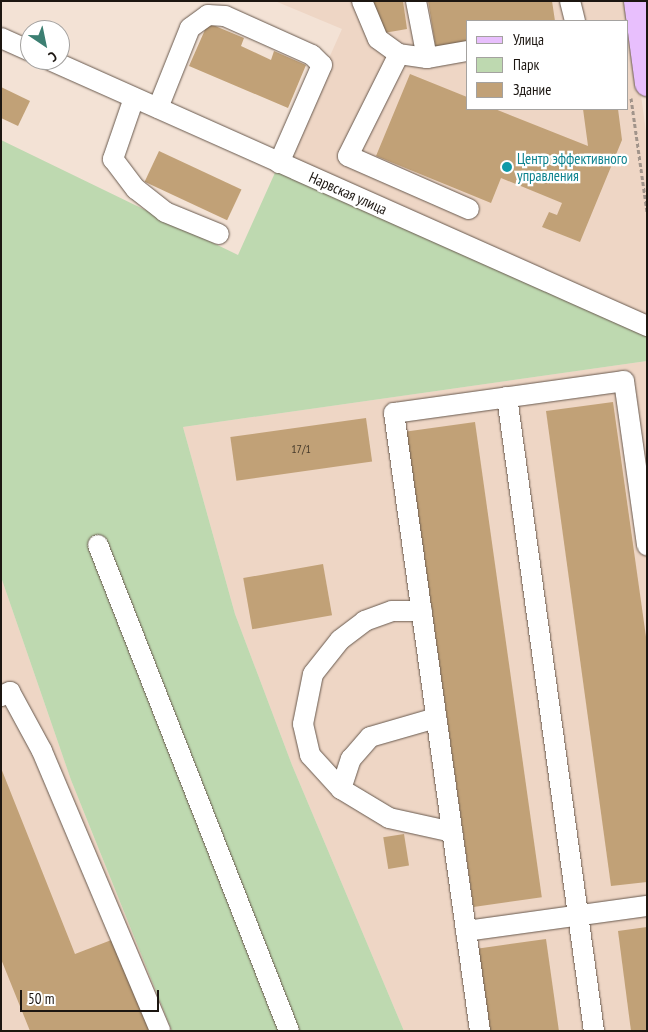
<!DOCTYPE html>
<html>
<head>
<meta charset="utf-8">
<style>
  body { margin:0 }
  #map { position:relative; width:648px; height:1032px; overflow:hidden; background:#f3e2d5; font-family:"PT Sans Narrow",sans-serif }
  div>[style] { position:absolute }
  .built>* { inset:0; background:#eed6c5 }
  .green>* { inset:0; background:#bed9b0 }
  .building>* { inset:0; background:#c1a177; transform-origin:0 0 }
  .path>* { height:3px; margin-top:-1.5px; transform-origin:0; background:repeating-linear-gradient(90deg,#a1948a 0 4px,transparent 0 6.5px) }
  .roads { filter:drop-shadow(0 0 1px #68594e) drop-shadow(0 0 1px #68594e) }
  .minor>* { height:20px; margin:-10px; padding:0 10px; transform-origin:10px; border-radius:10px; background:#fff }
  .major>* { height:25px; margin:-12.5px; padding:0 12.5px; transform-origin:12.5px; border-radius:12.5px; background:#e8bffd }
  .dots>* { width:14px; height:14px; translate:-50% -50%; box-sizing:border-box; border:2px solid #fff; border-radius:50% }
  span { translate:-50% -50%; white-space:nowrap; text-align:center; line-height:1.15; -webkit-text-stroke:4.5px #fff; paint-order:stroke }
  .number-label { font-size:12px; color:#45392a }
  .number-label span { -webkit-text-stroke-width:0 }
  .culture-label { font-size:15px; color:#0d838f }
  .left { translate:0 -50%; text-align:left }
  .street-label { font-size:15px; color:#1c1611 }
  .frame { position:absolute; inset:0; border:2px solid #1c1611; pointer-events:none }
  .legend { position:absolute; left:466px; top:20px; width:162px; height:90px; box-sizing:border-box; background:#fff; border:1px solid #a4a2a0; margin:0; padding:6px 9px; list-style:none; font-size:15px; color:#1c1611 }
  .legend li { display:flex; align-items:center; gap:10px; height:25px }
  .legend b { width:25px; border:1px solid #a4a2a0 }
  .north { position:absolute; left:20px; top:20px; width:50px; height:50px; box-sizing:border-box; background:#fff; border:1px solid #a4a2a0; border-radius:50%; rotate:146deg; font-size:14px; font-weight:700; line-height:20px; text-align:center; color:#1c1611 }
  .north::after { content:''; display:block; margin:auto; width:18px; height:22px; background:#3c7f72; clip-path:polygon(50% 0,100% 100%,50% 72%,0 100%) }
  .scale { position:absolute; left:20px; top:990px; width:139px; height:22px; box-sizing:border-box; border:2px solid #1c1611; border-top:0; padding-left:6px; font-size:15px; line-height:18px; white-space:nowrap; color:#1c1611; -webkit-text-stroke:4px #fff; paint-order:stroke }
</style>
</head>
<body>
<div id="map">
  <div class="built">
    <i style="clip-path:polygon(evenodd,275px 1px,628px 1px,647px 139px,647px 322px,283px 161px,342px 29px,275px 1px,467px 21px,627px 21px,627px 109px,467px 109px,467px 21px)"></i>
    <i style="clip-path:polygon(647px 361px,647px 1031px,404px 1031px,292px 765px,235px 614px,183px 427px)"></i>
    <i style="clip-path:polygon(1px 577px,71px 780px,172px 1031px,1px 1031px)"></i>
  </div>
  <div class="green">
    <i style="clip-path:polygon(1px 140px,238px 255px,278px 166px,647px 330px,647px 361px,183px 427px,235px 614px,292px 765px,404px 1031px,172px 1031px,71px 780px,1px 577px)"></i>
  </div>
  <div class="building">
    <i style="clip-path:polygon(373px 1px,403px 1px,407px 29px,378px 34px)"></i>
    <i style="clip-path:polygon(428px 1px,552px 1px,555px 21px,467px 21px,467px 44px,436px 49px)"></i>
    <i style="clip-path:polygon(208px 23px,244px 38px,241px 46px,271px 60px,274px 51px,306px 65px,288px 108px,189px 66px)"></i>
    <i style="clip-path:polygon(410px 74px,467px 97px,467px 109px,495px 109px,588px 146px,583px 109px,618px 109px,622px 140px,580px 242px,542px 227px,549px 212px,557px 215px,562px 203px,501px 178px,491px 203px,376px 156px)"></i>
    <i style="clip-path:polygon(1px 87px,30px 101px,18px 126px,1px 118px)"></i>
    <i style="left:159px;top:151px;width:91px;height:34px;rotate:25deg"></i>
    <i style="clip-path:polygon(613px 402px,647px 644px,647px 882px,611px 886px,546px 411px)"></i>
    <i style="left:366px;top:418px;width:44px;height:137px;rotate:82deg"></i>
    <i style="left:475px;top:422px;width:480px;height:69px;rotate:82deg"></i>
    <i style="left:323px;top:564px;width:52px;height:81px;rotate:80deg"></i>
    <i style="clip-path:polygon(1px 768px,75px 954px,114px 939px,151px 1031px,30px 1031px,1px 959px)"></i>
    <i style="left:404px;top:834px;width:32px;height:21px;rotate:81deg"></i>
    <i style="clip-path:polygon(647px 927px,647px 1031px,631px 1031px,618px 931px)"></i>
    <i style="left:546px;top:939px;width:93px;height:68px;rotate:82deg"></i>
  </div>
  <div class="path">
    <i style="left:631px;top:98px;width:115px;rotate:82deg"></i>
  </div>
  <div class="roads">
    <div class="minor">
      <i style="left:362px;top:1px;width:41px;rotate:67.2deg"></i>
      <i style="left:378px;top:39px;width:26px;rotate:36deg"></i>
      <i style="left:416px;top:1px;width:58px;rotate:79.1deg"></i>
      <i style="left:570px;top:1px;width:21px;rotate:76deg"></i>
      <i style="left:1px;top:38px;width:32px;rotate:24deg"></i>
      <i style="left:467px;top:51px;width:41px;rotate:170.1deg"></i>
      <i style="left:427px;top:58px;width:28px;rotate:-172deg"></i>
      <i style="left:399px;top:54px;width:114px;rotate:116.6deg"></i>
      <i style="left:348px;top:156px;width:132px;rotate:23.7deg"></i>
      <i style="left:50px;top:60px;width:654px;rotate:24.02deg"></i>
      <i style="left:134px;top:98px;width:65px;rotate:109deg"></i>
      <i style="left:113px;top:159px;width:38px;rotate:53deg"></i>
      <i style="left:136px;top:189px;width:37px;rotate:38deg"></i>
      <i style="left:165px;top:212px;width:58px;rotate:22.2deg"></i>
      <i style="left:158px;top:108px;width:86px;rotate:-68.2deg"></i>
      <i style="left:190px;top:28px;width:22px;rotate:-36deg"></i>
      <i style="left:208px;top:15px;width:17px;rotate:3deg"></i>
      <i style="left:225px;top:16px;width:95px;rotate:24.1deg"></i>
      <i style="left:312px;top:55px;width:14px;rotate:45deg"></i>
      <i style="left:322px;top:65px;width:107px;rotate:113.7deg"></i>
      <i style="left:507px;top:397px;width:640px;rotate:82.19deg"></i>
      <i style="left:98px;top:545px;width:522px;rotate:68.54deg"></i>
      <i style="left:422px;top:611px;width:30px;rotate:180deg"></i>
      <i style="left:392px;top:611px;width:29px;rotate:160deg"></i>
      <i style="left:365px;top:621px;width:31px;rotate:143deg"></i>
      <i style="left:340px;top:640px;width:43px;rotate:128.5deg"></i>
      <i style="left:313px;top:674px;width:51px;rotate:101.3deg"></i>
      <i style="left:303px;top:724px;width:32px;rotate:77deg"></i>
      <i style="left:310px;top:755px;width:46px;rotate:47.6deg"></i>
      <i style="left:341px;top:789px;width:56px;rotate:31.1deg"></i>
      <i style="left:389px;top:818px;width:65px;rotate:12.5deg"></i>
      <i style="left:1px;top:696px;width:10px;rotate:-24deg"></i>
      <i style="left:10px;top:692px;width:67px;rotate:61.5deg"></i>
      <i style="left:42px;top:751px;width:304px;rotate:67.1deg"></i>
      <i style="left:341px;top:789px;width:32px;rotate:-72deg"></i>
      <i style="left:351px;top:759px;width:29px;rotate:-49deg"></i>
      <i style="left:370px;top:737px;width:69px;rotate:-16.1deg"></i>
      <i style="left:466px;top:931px;width:183px;rotate:-7.9deg"></i>
      <i style="left:480px;top:1031px;width:624px;rotate:-97.92deg"></i>
      <i style="left:394px;top:413px;width:232px;rotate:-7.9deg"></i>
      <i style="left:624px;top:381px;width:166px;rotate:82deg"></i>
    </div>
    <div class="major">
      <i style="left:636px;top:1px;width:83px;rotate:82.4deg"></i>
    </div>
  </div>
  <div class="dots">
    <i style="left:507px;top:167px;background:#0f9aa8"></i>
  </div>
  <div class="number-label">
    <span style="left:301px;top:449px">17/1</span>
  </div>
  <div class="culture-label">
    <span class="left" style="left:517px;top:167px">Центр эффективного<br>управления</span>
  </div>
  <div class="street-label">
    <span style="left:348px;top:193px;rotate:24deg">Нарвская улица</span>
  </div>
  <div class="frame"></div>
  <ul class="legend">
  <li><b style="height:6px;background:#e8bffd"></b>Улица</li>
  <li><b style="height:14px;background:#bed9b0"></b>Парк</li>
  <li><b style="height:14px;background:#c1a177"></b>Здание</li>
  </ul>
  <div class="north">С</div>
  <div class="scale">50 m</div>
</div>
</body>
</html>
